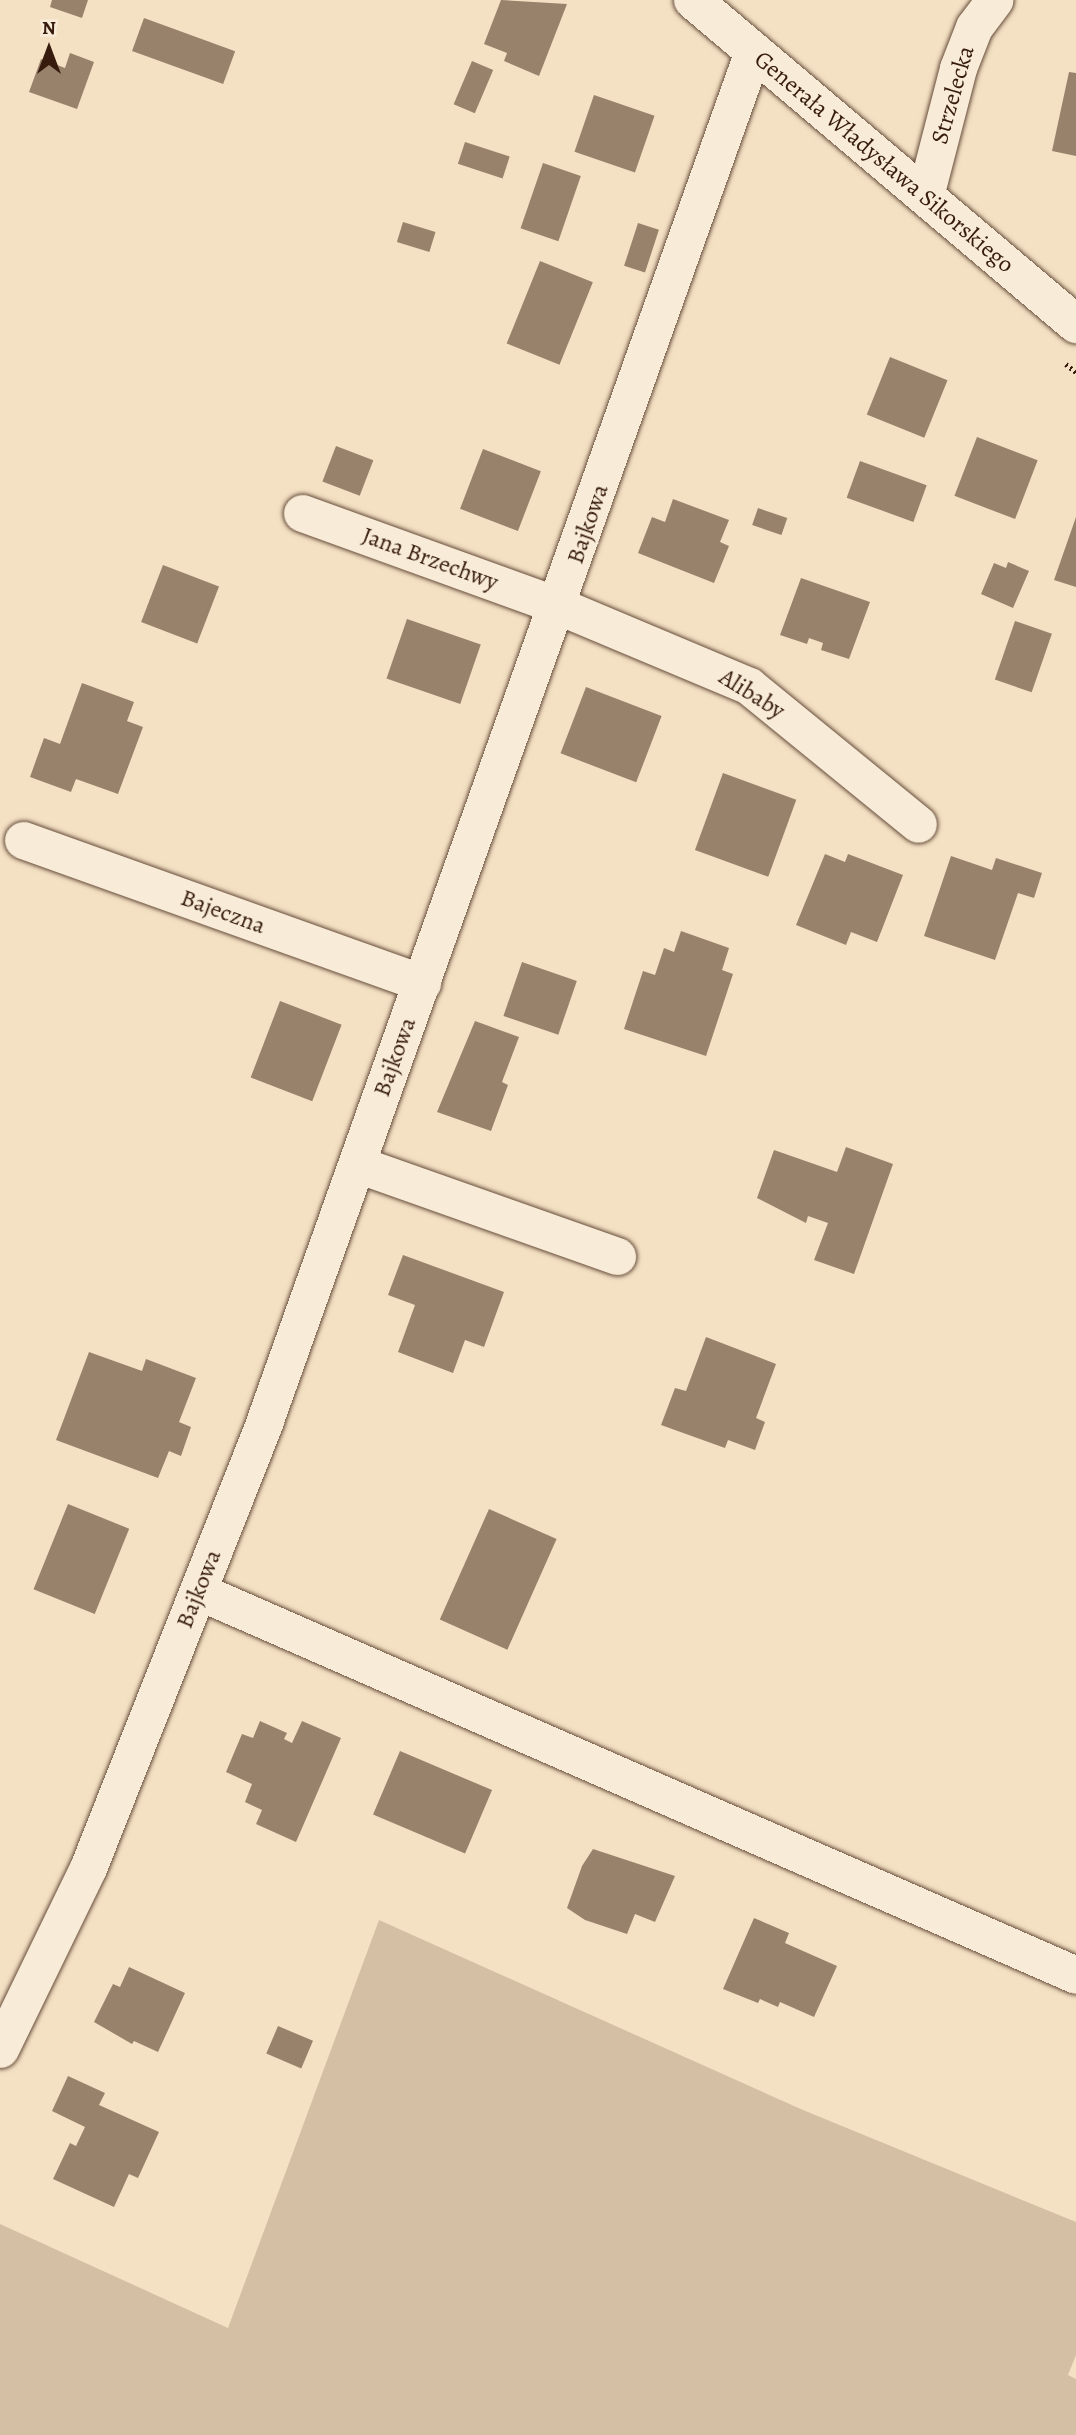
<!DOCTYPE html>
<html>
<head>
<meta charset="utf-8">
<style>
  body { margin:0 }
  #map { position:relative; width:1076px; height:2435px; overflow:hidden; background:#f4e0c3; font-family:Alegreya,serif }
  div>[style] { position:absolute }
  .green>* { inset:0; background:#d4bfa4 }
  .building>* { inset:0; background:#99826c; transform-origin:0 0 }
  .path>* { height:4.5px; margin-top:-2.25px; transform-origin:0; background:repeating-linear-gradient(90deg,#371c0e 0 2px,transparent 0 5.5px) }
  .roads { filter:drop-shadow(0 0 2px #664d3b) drop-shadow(0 0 2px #664d3b) }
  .minor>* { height:37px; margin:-18.5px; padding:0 18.5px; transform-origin:18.5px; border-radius:18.5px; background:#f8ebd8 }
  .tertiary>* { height:38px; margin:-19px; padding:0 19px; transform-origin:19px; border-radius:19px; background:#f8ebd8 }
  span { translate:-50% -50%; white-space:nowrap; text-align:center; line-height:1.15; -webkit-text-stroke:6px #f8ebd8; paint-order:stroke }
  .street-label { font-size:24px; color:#371c0e }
  .north { position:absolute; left:14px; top:14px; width:70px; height:70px; -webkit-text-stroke:5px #f8ebd8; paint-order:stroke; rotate:0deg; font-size:19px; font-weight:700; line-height:28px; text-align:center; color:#371c0e }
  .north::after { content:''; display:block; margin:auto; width:24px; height:32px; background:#371c0e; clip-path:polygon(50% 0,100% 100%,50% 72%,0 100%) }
</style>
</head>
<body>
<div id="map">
  <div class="green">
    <i style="clip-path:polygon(379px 1920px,803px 2110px,1076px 2222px,1076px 2355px,1068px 2375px,1076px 2379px,1076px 2435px,0 2435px,0 2224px,228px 2328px)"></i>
  </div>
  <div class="building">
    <i style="clip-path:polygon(52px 0,88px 0,82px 18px,50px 7px)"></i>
    <i style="clip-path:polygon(501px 0,567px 4px,539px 76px,504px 61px,507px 53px,484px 44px)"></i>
    <i style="left:144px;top:18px;width:97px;height:35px;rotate:20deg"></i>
    <i style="clip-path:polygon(70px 53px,94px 62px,77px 109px,29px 92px,41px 59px,65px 68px)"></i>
    <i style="left:472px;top:61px;width:23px;height:47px;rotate:23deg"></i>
    <i style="clip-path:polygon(1069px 72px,1076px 73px,1076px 156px,1052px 151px)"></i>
    <i style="left:594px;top:95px;width:64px;height:60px;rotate:19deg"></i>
    <i style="left:465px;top:142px;width:47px;height:23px;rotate:18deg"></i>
    <i style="left:543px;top:163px;width:40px;height:69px;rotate:19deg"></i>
    <i style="left:403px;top:222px;width:34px;height:21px;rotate:17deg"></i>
    <i style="left:638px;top:223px;width:22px;height:45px;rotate:18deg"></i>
    <i style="left:540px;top:261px;width:57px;height:89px;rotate:22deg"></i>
    <i style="left:890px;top:357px;width:62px;height:62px;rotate:22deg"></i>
    <i style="left:977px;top:437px;width:65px;height:63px;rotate:21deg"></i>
    <i style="left:336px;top:446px;width:40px;height:38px;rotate:21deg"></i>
    <i style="left:483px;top:449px;width:62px;height:64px;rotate:21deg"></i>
    <i style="left:860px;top:461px;width:71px;height:39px;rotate:20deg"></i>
    <i style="clip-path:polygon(673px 499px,729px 520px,720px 542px,729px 546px,714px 583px,638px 553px,652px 517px,665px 522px)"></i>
    <i style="left:758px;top:508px;width:31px;height:18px;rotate:19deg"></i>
    <i style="clip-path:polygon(1076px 517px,1076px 587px,1054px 580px)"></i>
    <i style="clip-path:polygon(1008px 562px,1029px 571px,1013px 608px,981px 594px,994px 563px,1006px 568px)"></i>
    <i style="left:163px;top:565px;width:60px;height:61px;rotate:21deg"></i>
    <i style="clip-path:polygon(801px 578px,870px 602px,849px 659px,821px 650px,823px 643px,809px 638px,807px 644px,780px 635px)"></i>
    <i style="left:407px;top:619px;width:78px;height:63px;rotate:19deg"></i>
    <i style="left:1015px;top:621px;width:39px;height:62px;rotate:19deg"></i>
    <i style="clip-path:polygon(82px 683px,134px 702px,127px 721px,143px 727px,118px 794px,76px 779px,71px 792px,30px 777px,44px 738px,60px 744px)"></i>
    <i style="left:586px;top:687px;width:81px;height:71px;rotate:21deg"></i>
    <i style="left:723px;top:773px;width:78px;height:82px;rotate:20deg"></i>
    <i style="clip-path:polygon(825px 854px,845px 862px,848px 854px,903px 875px,877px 942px,851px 932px,846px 945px,796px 925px)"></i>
    <i style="clip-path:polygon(951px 856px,992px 870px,996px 858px,1042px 873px,1034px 898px,1018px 893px,995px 960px,924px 936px)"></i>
    <i style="clip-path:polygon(681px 931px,729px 948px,722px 970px,733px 974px,706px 1056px,624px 1029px,643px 971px,655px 975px,664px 948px,674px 952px)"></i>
    <i style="left:522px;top:962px;width:58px;height:57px;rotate:19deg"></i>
    <i style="left:280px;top:1001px;width:66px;height:82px;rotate:21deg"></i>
    <i style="clip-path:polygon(475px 1021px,519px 1037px,502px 1082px,508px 1085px,491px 1131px,437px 1112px)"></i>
    <i style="clip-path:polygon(846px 1147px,893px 1164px,854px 1274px,814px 1260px,828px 1223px,808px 1216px,806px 1223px,757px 1198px,774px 1150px,837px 1172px)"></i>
    <i style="clip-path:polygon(403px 1255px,504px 1292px,484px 1347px,465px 1340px,453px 1373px,398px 1352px,415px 1305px,388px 1295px)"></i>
    <i style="clip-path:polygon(706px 1337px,776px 1364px,756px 1418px,765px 1422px,755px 1450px,728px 1440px,725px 1448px,661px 1425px,675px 1388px,686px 1391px)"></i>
    <i style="clip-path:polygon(89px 1352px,142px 1371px,146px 1359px,196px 1378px,179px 1422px,191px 1427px,181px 1456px,169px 1451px,158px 1478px,56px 1440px)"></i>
    <i style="left:68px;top:1504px;width:66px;height:92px;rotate:22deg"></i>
    <i style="left:489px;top:1509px;width:74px;height:121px;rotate:24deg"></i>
    <i style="clip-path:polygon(260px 1721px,287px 1733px,284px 1739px,292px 1743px,302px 1721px,341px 1738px,296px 1842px,256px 1824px,262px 1810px,245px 1802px,252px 1784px,226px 1772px,242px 1734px,253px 1738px)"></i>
    <i style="left:400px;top:1751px;width:100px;height:69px;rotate:23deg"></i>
    <i style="clip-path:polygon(593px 1849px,675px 1876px,655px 1922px,635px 1914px,627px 1934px,585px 1920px,567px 1908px,582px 1866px)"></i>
    <i style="clip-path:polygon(754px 1918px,789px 1933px,785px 1943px,837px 1966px,814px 2017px,780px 2002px,778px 2007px,760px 1999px,758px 2003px,723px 1989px)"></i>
    <i style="clip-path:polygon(129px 1967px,185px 1993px,158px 2052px,134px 2041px,132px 2044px,94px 2022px,113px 1984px,120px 1987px)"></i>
    <i style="left:278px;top:2026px;width:38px;height:30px;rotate:23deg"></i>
    <i style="clip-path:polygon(68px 2076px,105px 2093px,99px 2105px,159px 2132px,138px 2178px,129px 2174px,114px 2207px,53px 2179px,70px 2143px,76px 2146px,85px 2127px,52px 2111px)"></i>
  </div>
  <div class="path">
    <i style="left:1066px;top:364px;width:13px;rotate:39deg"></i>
  </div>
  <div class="roads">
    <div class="minor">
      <i style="left:925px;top:196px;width:132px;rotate:-75.5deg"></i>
      <i style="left:958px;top:68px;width:44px;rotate:-68.7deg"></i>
      <i style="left:974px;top:27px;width:34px;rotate:-53deg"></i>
      <i style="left:302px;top:513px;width:273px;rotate:19.9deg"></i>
      <i style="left:559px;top:606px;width:206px;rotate:22.8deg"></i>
      <i style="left:749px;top:686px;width:218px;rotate:39.2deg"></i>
      <i style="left:23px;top:840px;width:424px;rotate:19.7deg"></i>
      <i style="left:357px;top:1164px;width:276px;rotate:19.5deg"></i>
      <i style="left:198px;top:1591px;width:958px;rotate:23.62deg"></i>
      <i style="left:0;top:2049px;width:201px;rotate:-64.1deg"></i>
      <i style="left:88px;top:1868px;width:482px;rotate:-68.4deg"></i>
      <i style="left:265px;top:1420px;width:1453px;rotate:-70.38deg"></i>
    </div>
    <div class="tertiary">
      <i style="left:693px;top:0;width:502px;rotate:40.23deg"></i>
    </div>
  </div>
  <div class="street-label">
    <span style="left:953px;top:95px;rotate:-74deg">Strzelecka</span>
    <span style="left:884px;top:162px;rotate:40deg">Generała Władysława Sikorskiego</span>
    <span style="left:588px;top:524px;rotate:-71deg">Bajkowa</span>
    <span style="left:430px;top:559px;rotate:20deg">Jana Brzechwy</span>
    <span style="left:752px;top:694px;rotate:32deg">Alibaby</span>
    <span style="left:223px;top:912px;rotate:20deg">Bajeczna</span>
    <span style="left:395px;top:1057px;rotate:-70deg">Bajkowa</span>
    <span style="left:199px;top:1589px;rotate:-68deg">Bajkowa</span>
  </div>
  <div class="north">N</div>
</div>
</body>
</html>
